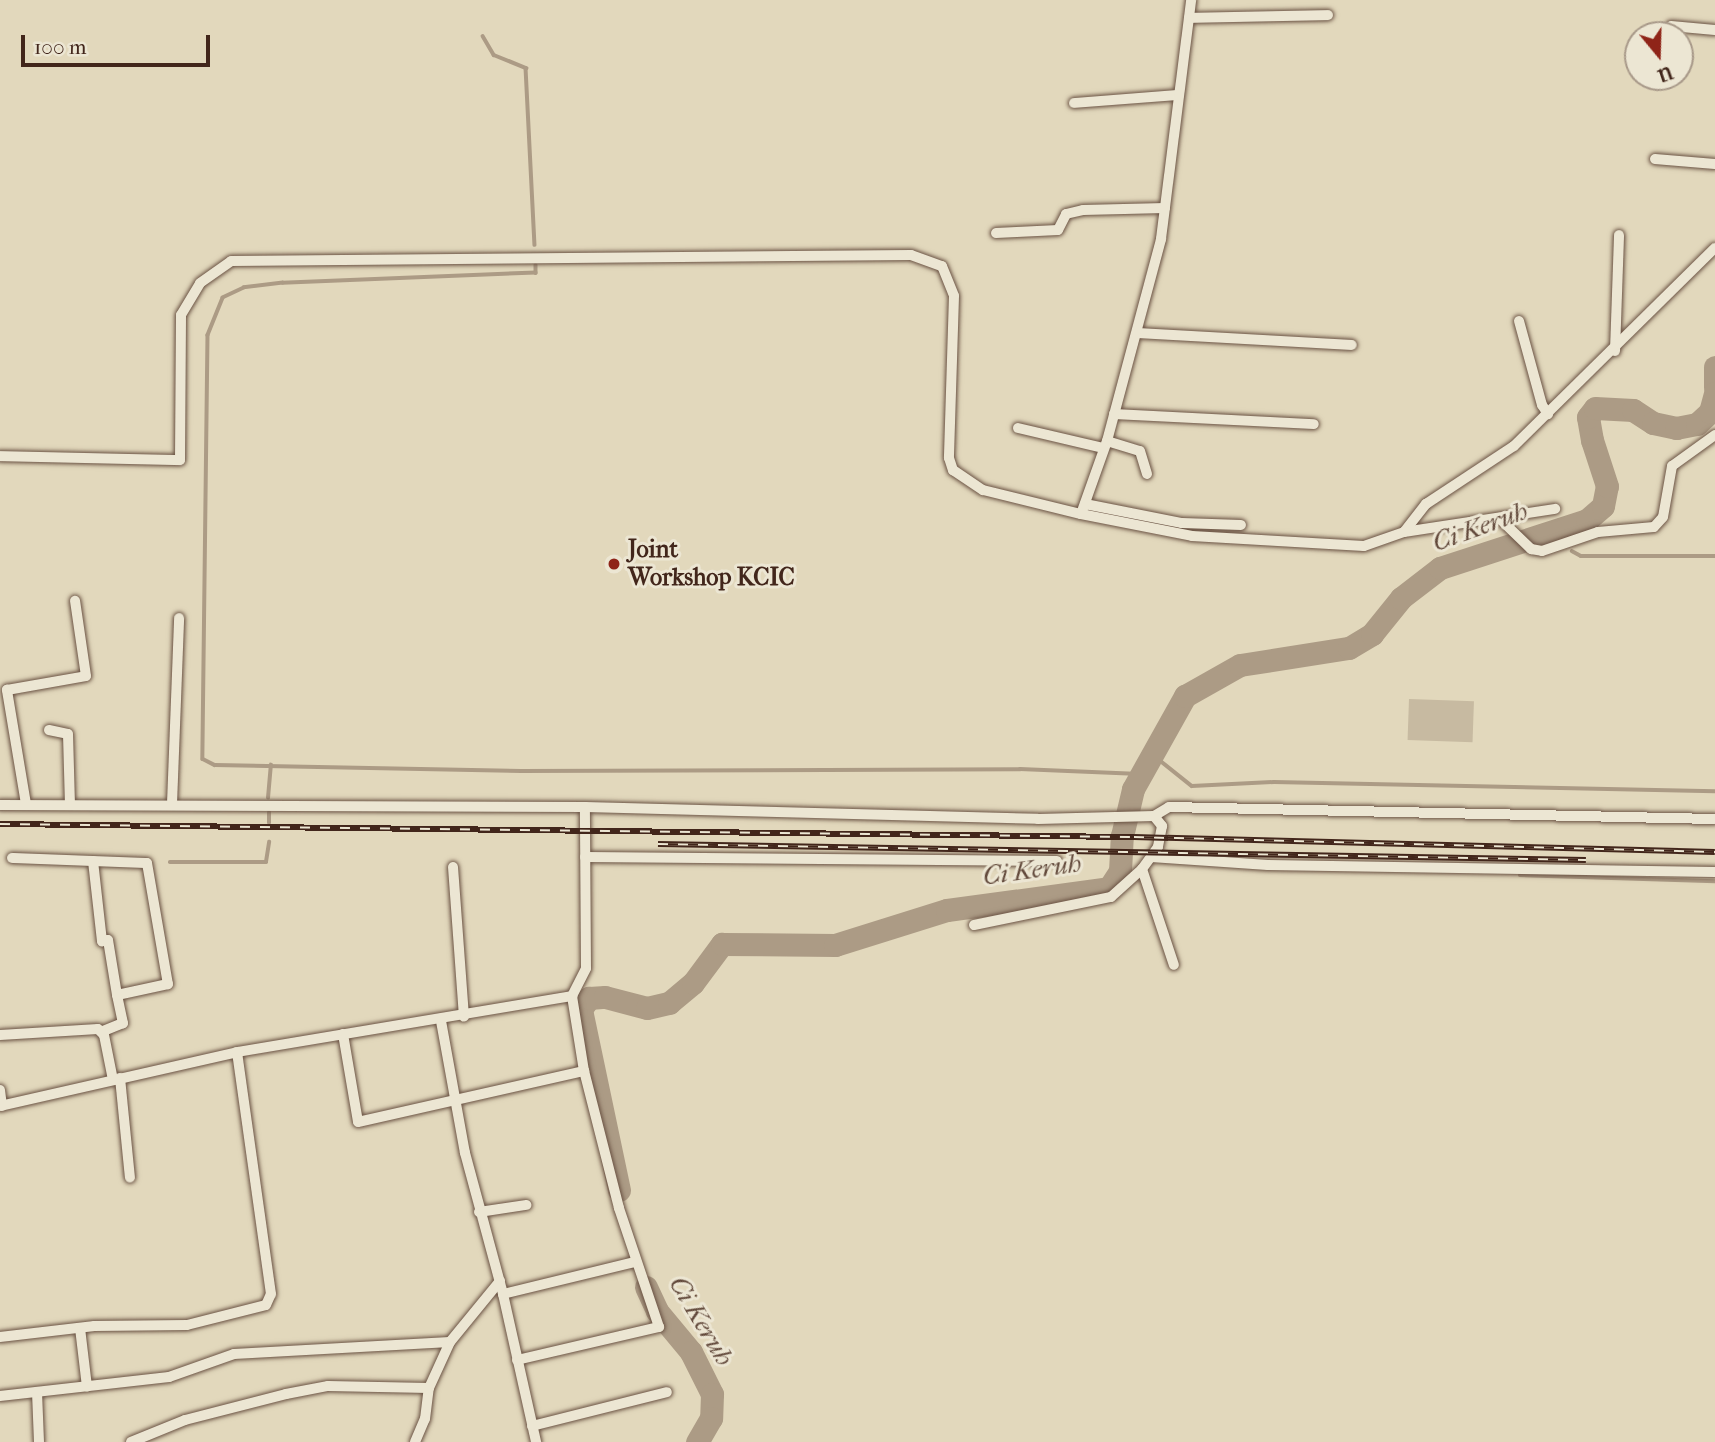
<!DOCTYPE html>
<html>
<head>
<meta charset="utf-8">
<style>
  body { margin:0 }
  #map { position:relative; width:1715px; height:1442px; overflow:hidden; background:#e2d8bc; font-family:"IM FELL French Canon",serif }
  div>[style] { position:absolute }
  .green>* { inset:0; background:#c7baa1; transform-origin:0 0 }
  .stream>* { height:3.5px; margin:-1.75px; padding:0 1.75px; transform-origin:1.75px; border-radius:1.75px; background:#ac9b85 }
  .river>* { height:23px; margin:-11.5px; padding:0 11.5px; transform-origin:11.5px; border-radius:11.5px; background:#ac9b85 }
  .roads { filter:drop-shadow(0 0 2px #6a5243) drop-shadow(0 0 2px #6a5243) }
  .minor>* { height:10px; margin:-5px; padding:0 5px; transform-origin:5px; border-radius:5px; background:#ece6d3 }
  .rail>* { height:6px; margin-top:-3px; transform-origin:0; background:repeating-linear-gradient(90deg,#ece6d3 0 10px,#42261b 0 20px); box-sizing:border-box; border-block:2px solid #42261b }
  .dots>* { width:19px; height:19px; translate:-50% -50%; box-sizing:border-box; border:4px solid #ece6d3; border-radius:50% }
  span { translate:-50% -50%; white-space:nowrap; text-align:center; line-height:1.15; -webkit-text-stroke:6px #ece6d3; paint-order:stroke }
  .poi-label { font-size:24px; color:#42261b; font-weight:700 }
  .left { translate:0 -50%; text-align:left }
  .water-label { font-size:26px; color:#62493b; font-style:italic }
  .north { position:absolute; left:1624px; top:21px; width:70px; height:70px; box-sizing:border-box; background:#ece6d3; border:2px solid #a89989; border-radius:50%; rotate:161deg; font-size:19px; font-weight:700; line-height:28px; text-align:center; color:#42261b }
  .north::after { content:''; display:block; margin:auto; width:24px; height:32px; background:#8f2418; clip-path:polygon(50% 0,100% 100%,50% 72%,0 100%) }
  .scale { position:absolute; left:21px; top:35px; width:189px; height:32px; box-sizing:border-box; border:4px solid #42261b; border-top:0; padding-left:9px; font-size:21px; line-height:24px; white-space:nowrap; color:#42261b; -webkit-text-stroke:5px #ece6d3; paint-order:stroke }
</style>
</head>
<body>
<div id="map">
  <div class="green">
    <i style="left:1409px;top:699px;width:65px;height:41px;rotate:2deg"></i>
  </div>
  <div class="stream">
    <i style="left:483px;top:36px;width:22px;rotate:60deg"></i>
    <i style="left:494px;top:55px;width:35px;rotate:22deg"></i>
    <i style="left:526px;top:68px;width:177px;rotate:87.1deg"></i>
    <i style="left:536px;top:265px;width:8px;rotate:90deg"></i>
    <i style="left:536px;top:273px;width:253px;rotate:177.7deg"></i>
    <i style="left:283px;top:283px;width:39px;rotate:173deg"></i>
    <i style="left:244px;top:288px;width:23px;rotate:155deg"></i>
    <i style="left:223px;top:298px;width:40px;rotate:112deg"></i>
    <i style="left:208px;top:335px;width:424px;rotate:90.7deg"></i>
    <i style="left:203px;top:759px;width:13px;rotate:27deg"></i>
    <i style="left:215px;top:765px;width:306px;rotate:1.1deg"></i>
    <i style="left:521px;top:771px;width:499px;rotate:-0.2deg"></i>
    <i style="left:1020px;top:769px;width:120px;rotate:2.4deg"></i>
    <i style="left:1560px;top:529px;width:9px;rotate:63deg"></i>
    <i style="left:1572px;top:551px;width:10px;rotate:29deg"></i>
    <i style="left:1581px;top:556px;width:134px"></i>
    <i style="left:1152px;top:754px;width:51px;rotate:38.7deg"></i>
    <i style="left:1192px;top:786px;width:82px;rotate:-2.8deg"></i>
    <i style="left:1274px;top:782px;width:441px;rotate:1.2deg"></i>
    <i style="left:268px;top:798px;width:33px;rotate:-85deg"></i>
    <i style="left:269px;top:823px;width:10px;rotate:-90deg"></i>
    <i style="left:170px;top:862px;width:96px"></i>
    <i style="left:266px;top:862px;width:20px;rotate:-81deg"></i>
    <i style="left:1520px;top:875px;width:195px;rotate:1.8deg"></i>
  </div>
  <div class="river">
    <i style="left:1715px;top:367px;width:20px;rotate:90deg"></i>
    <i style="left:619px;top:1190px;width:185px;rotate:-101.9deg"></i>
    <i style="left:581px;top:1009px;width:14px;rotate:-54deg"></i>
    <i style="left:589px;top:998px;width:16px;rotate:-4deg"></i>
    <i style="left:605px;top:997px;width:43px;rotate:14.7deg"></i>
    <i style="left:647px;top:1008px;width:23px;rotate:-13deg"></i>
    <i style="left:669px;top:1003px;width:31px;rotate:-40deg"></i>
    <i style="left:693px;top:983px;width:49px;rotate:-53.4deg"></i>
    <i style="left:722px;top:944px;width:113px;rotate:0.5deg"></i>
    <i style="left:835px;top:945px;width:117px;rotate:-17.4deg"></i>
    <i style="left:947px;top:910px;width:163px;rotate:-7.7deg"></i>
    <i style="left:1109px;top:888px;width:20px;rotate:-57deg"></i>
    <i style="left:1120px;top:871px;width:35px;rotate:-87deg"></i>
    <i style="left:1122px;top:836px;width:48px;rotate:-76.8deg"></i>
    <i style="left:1133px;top:789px;width:107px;rotate:-60.8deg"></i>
    <i style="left:1185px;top:696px;width:63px;rotate:-29.4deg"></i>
    <i style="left:1240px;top:665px;width:110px;rotate:-8.9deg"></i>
    <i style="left:1349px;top:648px;width:27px;rotate:-31deg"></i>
    <i style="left:1372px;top:634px;width:46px;rotate:-51.1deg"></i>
    <i style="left:1401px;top:598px;width:49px;rotate:-37.6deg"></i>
    <i style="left:1440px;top:568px;width:155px;rotate:-18.1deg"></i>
    <i style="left:1587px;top:520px;width:21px;rotate:-41deg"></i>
    <i style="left:1603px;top:506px;width:20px;rotate:-79deg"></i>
    <i style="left:1607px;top:486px;width:48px;rotate:-108.1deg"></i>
    <i style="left:1592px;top:440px;width:23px;rotate:-100deg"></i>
    <i style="left:1588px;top:417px;width:11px;rotate:-52deg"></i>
    <i style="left:1595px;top:408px;width:38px;rotate:3deg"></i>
    <i style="left:1633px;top:410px;width:24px;rotate:33deg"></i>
    <i style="left:1653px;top:423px;width:24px;rotate:12deg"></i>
    <i style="left:1676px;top:428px;width:21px;rotate:-11deg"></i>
    <i style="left:1697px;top:424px;width:18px;rotate:-43deg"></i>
    <i style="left:1710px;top:412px;width:20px;rotate:-75deg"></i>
    <i style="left:646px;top:1287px;width:26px;rotate:65deg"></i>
    <i style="left:657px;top:1311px;width:53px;rotate:50.3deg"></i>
    <i style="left:691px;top:1352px;width:47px;rotate:63.4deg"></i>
    <i style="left:712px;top:1394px;width:24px;rotate:92deg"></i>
    <i style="left:711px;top:1418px;width:28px;rotate:120deg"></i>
  </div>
  <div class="roads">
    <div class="minor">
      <i style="left:1189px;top:18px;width:139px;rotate:-1.2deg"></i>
      <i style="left:1671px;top:26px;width:44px;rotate:5.2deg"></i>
      <i style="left:1074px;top:103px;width:105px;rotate:-4.4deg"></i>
      <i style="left:1655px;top:159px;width:60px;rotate:4.8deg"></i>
      <i style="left:996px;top:233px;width:62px;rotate:-2.8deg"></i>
      <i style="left:1058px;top:230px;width:18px;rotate:-63deg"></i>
      <i style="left:1066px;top:214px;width:17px;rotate:-13deg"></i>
      <i style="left:1083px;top:210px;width:82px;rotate:-1.4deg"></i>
      <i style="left:1519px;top:321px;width:87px;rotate:74.7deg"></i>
      <i style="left:1542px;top:405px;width:11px;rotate:56deg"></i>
      <i style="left:1138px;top:333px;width:214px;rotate:3.2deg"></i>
      <i style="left:1615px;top:351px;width:116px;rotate:-88deg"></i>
      <i style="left:1114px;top:414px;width:200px;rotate:2.9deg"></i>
      <i style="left:1018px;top:428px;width:87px;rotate:13.2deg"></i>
      <i style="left:1107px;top:441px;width:34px;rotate:17deg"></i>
      <i style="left:1140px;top:451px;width:24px;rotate:73deg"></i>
      <i style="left:0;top:456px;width:180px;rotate:1.3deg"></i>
      <i style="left:180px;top:460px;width:145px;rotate:-89.6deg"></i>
      <i style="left:181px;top:315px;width:37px;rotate:-59deg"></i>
      <i style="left:200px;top:283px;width:38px;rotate:-35deg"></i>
      <i style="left:231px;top:261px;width:680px;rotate:-0.51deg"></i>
      <i style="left:911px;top:255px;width:33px;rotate:20deg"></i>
      <i style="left:942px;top:266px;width:32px;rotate:68deg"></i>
      <i style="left:954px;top:296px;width:162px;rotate:91.8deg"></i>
      <i style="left:949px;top:458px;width:13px;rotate:72deg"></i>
      <i style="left:953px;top:470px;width:36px;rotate:34deg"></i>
      <i style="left:983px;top:490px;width:101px;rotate:13.8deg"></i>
      <i style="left:1081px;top:514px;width:77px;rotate:-70.4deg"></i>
      <i style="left:1107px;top:441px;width:209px;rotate:-75deg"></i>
      <i style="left:1161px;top:239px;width:241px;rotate:-82.8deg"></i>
      <i style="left:1085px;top:504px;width:99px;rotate:11.1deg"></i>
      <i style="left:1182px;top:523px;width:59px;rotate:1.9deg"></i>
      <i style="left:1081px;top:514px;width:113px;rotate:11.2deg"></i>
      <i style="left:1192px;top:536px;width:172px;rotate:3.3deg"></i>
      <i style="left:1364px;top:546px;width:42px;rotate:-19.3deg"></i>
      <i style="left:1404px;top:532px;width:153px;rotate:-8.7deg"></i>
      <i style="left:1501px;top:520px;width:42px;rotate:44deg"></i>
      <i style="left:1531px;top:549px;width:11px;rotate:10deg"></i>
      <i style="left:1542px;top:551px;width:59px;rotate:-18.7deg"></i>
      <i style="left:1598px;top:532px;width:56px;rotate:-5.1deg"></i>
      <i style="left:1654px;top:527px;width:13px;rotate:-48deg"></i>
      <i style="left:1663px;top:517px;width:52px;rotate:-80deg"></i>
      <i style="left:1672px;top:466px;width:53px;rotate:-35.8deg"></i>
      <i style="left:1404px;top:532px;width:36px;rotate:-52deg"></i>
      <i style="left:1426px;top:504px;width:105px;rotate:-33.4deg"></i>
      <i style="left:1514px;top:446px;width:282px;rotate:-44.6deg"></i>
      <i style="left:49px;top:730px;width:19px;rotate:12deg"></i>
      <i style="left:68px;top:734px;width:70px;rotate:88.4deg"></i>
      <i style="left:26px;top:804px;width:116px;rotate:-99.5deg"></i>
      <i style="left:7px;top:690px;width:80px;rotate:-10deg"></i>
      <i style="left:86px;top:676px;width:76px;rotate:-98.3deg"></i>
      <i style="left:172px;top:804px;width:186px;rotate:-87.8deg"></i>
      <i style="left:0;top:805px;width:585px;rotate:0.2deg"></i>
      <i style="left:585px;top:807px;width:453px;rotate:1.5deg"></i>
      <i style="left:1038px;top:819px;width:116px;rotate:-1.5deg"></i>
      <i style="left:1154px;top:816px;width:13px;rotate:51deg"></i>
      <i style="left:1162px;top:826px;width:21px;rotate:101deg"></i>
      <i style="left:1158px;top:847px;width:27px;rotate:126deg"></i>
      <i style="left:1142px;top:869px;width:101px;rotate:71.6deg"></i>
      <i style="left:1154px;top:816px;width:17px;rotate:-31deg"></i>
      <i style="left:1169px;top:807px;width:546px;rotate:1.26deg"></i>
      <i style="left:585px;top:857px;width:472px;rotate:0.5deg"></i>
      <i style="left:1151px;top:857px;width:117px;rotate:3.9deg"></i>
      <i style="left:1268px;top:865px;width:447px;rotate:0.9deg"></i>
      <i style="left:12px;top:858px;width:135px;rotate:2.1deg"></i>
      <i style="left:147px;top:863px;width:123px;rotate:80.2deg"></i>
      <i style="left:168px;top:984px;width:52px;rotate:167.8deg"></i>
      <i style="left:117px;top:995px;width:29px;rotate:78deg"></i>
      <i style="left:123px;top:1023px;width:22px;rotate:158deg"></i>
      <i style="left:93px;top:861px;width:81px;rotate:83.6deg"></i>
      <i style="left:102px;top:941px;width:6px;rotate:-9deg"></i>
      <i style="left:108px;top:940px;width:56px;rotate:80.7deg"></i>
      <i style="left:453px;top:867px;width:150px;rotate:85.8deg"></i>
      <i style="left:974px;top:925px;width:140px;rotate:-11.6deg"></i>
      <i style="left:1111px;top:897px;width:42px;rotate:-42.1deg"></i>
      <i style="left:441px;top:1021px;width:134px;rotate:79.7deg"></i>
      <i style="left:465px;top:1153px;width:146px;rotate:74.9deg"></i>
      <i style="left:503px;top:1294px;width:152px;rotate:77.4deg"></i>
      <i style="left:343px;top:1034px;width:89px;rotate:80.3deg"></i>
      <i style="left:358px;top:1122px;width:232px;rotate:-12.7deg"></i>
      <i style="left:0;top:1035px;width:98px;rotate:-3.5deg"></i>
      <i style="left:98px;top:1029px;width:8px;rotate:45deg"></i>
      <i style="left:104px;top:1035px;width:46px;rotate:78.7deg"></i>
      <i style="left:120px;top:1078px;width:100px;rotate:84.3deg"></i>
      <i style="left:0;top:1090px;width:16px;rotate:83deg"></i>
      <i style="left:0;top:1106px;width:243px;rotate:-12.8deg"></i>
      <i style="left:237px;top:1052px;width:340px;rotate:-9.5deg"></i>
      <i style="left:572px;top:996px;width:31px;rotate:-63deg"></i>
      <i style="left:586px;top:968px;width:161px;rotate:-90.4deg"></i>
      <i style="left:479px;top:1212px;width:48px;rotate:-8.5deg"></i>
      <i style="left:503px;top:1294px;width:135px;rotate:-13.7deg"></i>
      <i style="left:80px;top:1328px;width:59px;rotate:83.2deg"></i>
      <i style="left:0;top:1337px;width:95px;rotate:-6.7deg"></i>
      <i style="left:94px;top:1326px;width:93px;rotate:-0.6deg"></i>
      <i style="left:187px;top:1325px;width:81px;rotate:-14.2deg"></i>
      <i style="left:266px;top:1305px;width:12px;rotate:-66deg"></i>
      <i style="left:271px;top:1294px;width:244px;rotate:-98deg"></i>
      <i style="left:517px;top:1360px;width:146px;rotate:-13.1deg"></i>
      <i style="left:659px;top:1327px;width:126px;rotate:-108.6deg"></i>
      <i style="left:619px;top:1208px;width:141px;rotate:-104.3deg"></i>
      <i style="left:584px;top:1071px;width:76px;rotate:-99.1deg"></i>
      <i style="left:37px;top:1392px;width:50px;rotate:87.7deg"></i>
      <i style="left:0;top:1396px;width:170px;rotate:-6.4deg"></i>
      <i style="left:169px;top:1377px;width:69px;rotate:-19.5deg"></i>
      <i style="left:234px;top:1354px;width:216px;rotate:-3.2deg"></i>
      <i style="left:532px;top:1426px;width:139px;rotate:-14.1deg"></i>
      <i style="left:131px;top:1442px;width:58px;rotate:-22.2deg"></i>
      <i style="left:185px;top:1420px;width:104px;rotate:-14.4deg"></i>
      <i style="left:286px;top:1394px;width:43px;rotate:-10.8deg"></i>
      <i style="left:328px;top:1386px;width:101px;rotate:1.1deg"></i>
      <i style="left:415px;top:1442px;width:25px;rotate:-67deg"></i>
      <i style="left:425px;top:1419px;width:31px;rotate:-83deg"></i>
      <i style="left:429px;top:1388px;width:51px;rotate:-65.5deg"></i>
      <i style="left:450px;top:1342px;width:79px;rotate:-50.7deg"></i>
    </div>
  </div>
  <div class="rail">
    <i style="left:0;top:824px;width:1134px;rotate:0.66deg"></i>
    <i style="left:1134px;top:837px;width:581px;rotate:1.48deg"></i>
    <i style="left:658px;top:844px;width:928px;rotate:0.99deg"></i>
  </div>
  <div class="dots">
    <i style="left:614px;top:564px;background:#8f2418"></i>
  </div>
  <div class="poi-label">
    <span class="left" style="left:628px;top:564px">Joint<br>Workshop KCIC</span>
  </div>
  <div class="water-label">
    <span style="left:1480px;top:527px;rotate:-20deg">Ci Keruh</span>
    <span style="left:1032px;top:870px;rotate:-8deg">Ci Keruh</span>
    <span style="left:701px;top:1321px;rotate:59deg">Ci Keruh</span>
  </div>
  <div class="north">U</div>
  <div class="scale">100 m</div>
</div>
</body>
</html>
